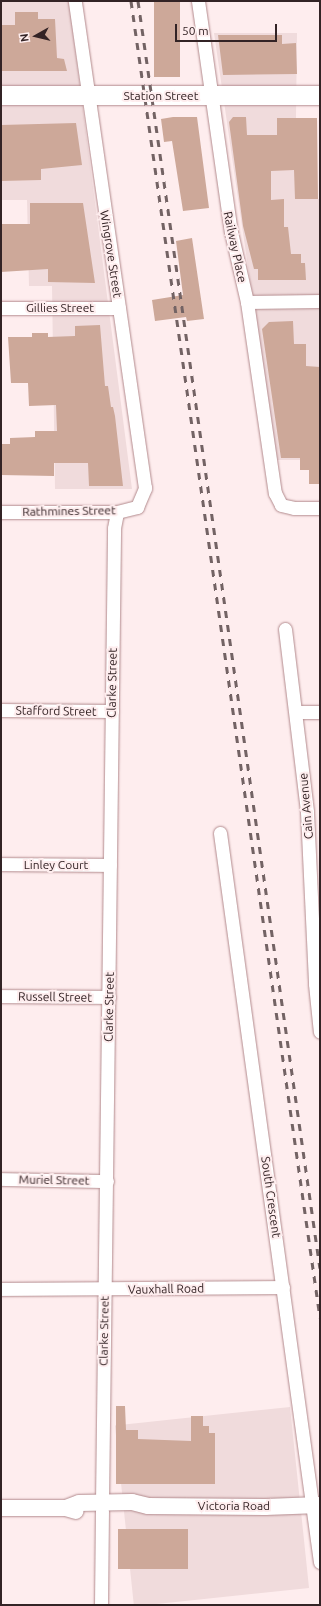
<!DOCTYPE html>
<html>
<head>
<meta charset="utf-8">
<style>
  body { margin:0 }
  #map { position:relative; width:321px; height:1606px; overflow:hidden; background:#feedee; font-family:Ubuntu,sans-serif }
  div>[style] { position:absolute }
  .built>* { inset:0; background:#f0dbdc; transform-origin:0 0 }
  .building>* { inset:0; background:#cda899; transform-origin:0 0 }
  .roads { filter:drop-shadow(0 0 1px #b28a8d) drop-shadow(0 0 1px #b28a8d) }
  .minor>* { height:13px; margin:-6.5px; padding:0 6.5px; transform-origin:6.5px; border-radius:6.5px; background:#fff }
  .tertiary>* { height:16px; margin:-8px; padding:0 8px; transform-origin:8px; border-radius:8px; background:#fff }
  .secondary>* { height:19px; margin:-9.5px; padding:0 9.5px; transform-origin:9.5px; border-radius:9.5px; background:#fff }
  .rail>* { height:3px; margin-top:-1.5px; transform-origin:0; background:repeating-linear-gradient(90deg,#736364 0 7px,transparent 0 14px) }
  span { translate:-50% -50%; white-space:nowrap; text-align:center; line-height:1.15; -webkit-text-stroke:4px #feedee; paint-order:stroke }
  .street-label { font-size:12px; color:#332325 }
  .frame { position:absolute; inset:0; border:2px solid #332325; pointer-events:none }
  .north { position:absolute; left:16px; top:16px; width:40px; height:40px; -webkit-text-stroke:3px #feedee; paint-order:stroke; rotate:262deg; font-size:11px; font-weight:700; line-height:16px; text-align:center; color:#332325 }
  .north::after { content:''; display:block; margin:auto; width:14px; height:18px; background:#332325; clip-path:polygon(50% 0,100% 100%,50% 72%,0 100%) }
  .scale { position:absolute; left:175px; top:24px; width:102px; height:18px; box-sizing:border-box; border:2px solid #332325; border-top:0; padding-left:5px; font-size:12px; line-height:14px; white-space:nowrap; color:#332325; -webkit-text-stroke:3px #feedee; paint-order:stroke }
</style>
</head>
<body>
<div id="map">
  <div class="built">
    <i style="clip-path:polygon(1px 1px,69px 1px,132px 489px,55px 489px,52px 286px,29px 286px,27px 200px,1px 200px)"></i>
    <i style="clip-path:polygon(214px 33px,297px 33px,295px 199px,320px 199px,320px 460px,276px 460px)"></i>
    <i style="left:290px;top:1407px;width:182px;height:176px;rotate:84deg"></i>
  </div>
  <div class="building">
    <i style="left:154px;top:1px;width:26px;height:76px"></i>
    <i style="clip-path:polygon(15px 12px,38px 12px,38px 19px,55px 19px,57px 58px,64px 59px,67px 71px,1px 71px,1px 25px,15px 25px)"></i>
    <i style="clip-path:polygon(218px 35px,282px 35px,282px 44px,296px 43px,297px 74px,223px 75px)"></i>
    <i style="clip-path:polygon(173px 117px,197px 117px,209px 208px,183px 211px,172px 141px,164px 142px,161px 119px)"></i>
    <i style="clip-path:polygon(233px 117px,246px 117px,247px 135px,277px 135px,277px 118px,317px 118px,318px 199px,295px 199px,294px 170px,271px 171px,271px 200px,284px 199px,284px 227px,288px 227px,291px 254px,301px 254px,301px 263px,305px 263px,306px 280px,258px 280px,258px 269px,254px 269px,243px 226px,229px 122px)"></i>
    <i style="clip-path:polygon(76px 123px,82px 165px,41px 169px,41px 180px,1px 181px,1px 125px)"></i>
    <i style="clip-path:polygon(30px 203px,83px 203px,95px 283px,48px 282px,48px 269px,1px 272px,1px 224px,30px 224px)"></i>
    <i style="clip-path:polygon(192px 238px,204px 319px,187px 321px,186px 317px,155px 321px,152px 300px,183px 295px,176px 241px)"></i>
    <i style="clip-path:polygon(293px 321px,294px 344px,306px 344px,306px 366px,320px 367px,320px 484px,309px 484px,309px 470px,300px 470px,300px 458px,281px 458px,262px 329px,269px 322px)"></i>
    <i style="clip-path:polygon(100px 325px,105px 386px,108px 386px,111px 407px,113px 407px,115px 416px,123px 486px,89px 486px,88px 463px,54px 463px,54px 476px,1px 475px,1px 444px,10px 444px,10px 438px,35px 437px,35px 431px,57px 431px,56px 405px,29px 406px,28px 383px,11px 383px,8px 337px,32px 337px,32px 333px,48px 333px,48px 337px,75px 336px,75px 326px)"></i>
    <i style="clip-path:polygon(116px 1406px,125px 1406px,126px 1430px,138px 1430px,138px 1439px,191px 1441px,191px 1416px,203px 1416px,203px 1426px,209px 1426px,209px 1433px,215px 1433px,215px 1484px,116px 1484px)"></i>
    <i style="left:118px;top:1529px;width:70px;height:40px"></i>
  </div>
  <div class="roads">
    <div class="minor">
      <i style="left:198px;top:1px;width:233px;rotate:81.9deg"></i>
      <i style="left:231px;top:232px;width:72px;rotate:77.1deg"></i>
      <i style="left:247px;top:302px;width:193px;rotate:81.7deg"></i>
      <i style="left:275px;top:493px;width:13px;rotate:63deg"></i>
      <i style="left:281px;top:505px;width:13px;rotate:13deg"></i>
      <i style="left:294px;top:508px;width:26px"></i>
      <i style="left:247px;top:302px;width:73px;rotate:-0.8deg"></i>
      <i style="left:1px;top:308px;width:118px"></i>
      <i style="left:1px;top:512px;width:116px"></i>
      <i style="left:117px;top:512px;width:21px;rotate:-14deg"></i>
      <i style="left:137px;top:507px;width:21px;rotate:-67deg"></i>
      <i style="left:145px;top:488px;width:492px;rotate:-98.2deg"></i>
      <i style="left:285px;top:629px;width:184px;rotate:83.1deg"></i>
      <i style="left:307px;top:812px;width:172px;rotate:87.3deg"></i>
      <i style="left:315px;top:984px;width:48px;rotate:84.1deg"></i>
      <i style="left:1px;top:710px;width:111px;rotate:0.5deg"></i>
      <i style="left:297px;top:712px;width:23px"></i>
      <i style="left:220px;top:833px;width:736px;rotate:82.19deg"></i>
      <i style="left:1px;top:864px;width:109px;rotate:0.5deg"></i>
      <i style="left:1px;top:996px;width:108px;rotate:0.5deg"></i>
      <i style="left:1px;top:1179px;width:106px;rotate:1.1deg"></i>
      <i style="left:1px;top:1289px;width:282px;rotate:-0.4deg"></i>
      <i style="left:102px;top:1503px;width:975px;rotate:-89.29deg"></i>
      <i style="left:114px;top:528px;width:16px;rotate:-79deg"></i>
      <i style="left:101px;top:1605px;width:94px;rotate:-89.4deg"></i>
    </div>
    <div class="tertiary">
      <i style="left:1px;top:1508px;width:65px"></i>
      <i style="left:66px;top:1508px;width:10px;rotate:17deg"></i>
      <i style="left:66px;top:1508px;width:14px;rotate:-21deg"></i>
      <i style="left:79px;top:1503px;width:53px;rotate:-1.1deg"></i>
      <i style="left:132px;top:1502px;width:16px;rotate:14deg"></i>
      <i style="left:148px;top:1506px;width:117px;rotate:0.5deg"></i>
      <i style="left:265px;top:1507px;width:55px;rotate:-2.1deg"></i>
    </div>
    <div class="secondary">
      <i style="left:1px;top:95px;width:319px"></i>
    </div>
  </div>
  <div class="rail">
    <i style="left:131px;top:1px;width:1330px;rotate:81.83deg"></i>
    <i style="left:138px;top:1px;width:1280px;rotate:81.83deg"></i>
  </div>
  <div class="street-label">
    <span style="left:161px;top:96px">Station Street</span>
    <span style="left:235px;top:247px;rotate:78deg">Railway Place</span>
    <span style="left:111px;top:254px;rotate:81deg">Wingrove Street</span>
    <span style="left:60px;top:308px">Gillies Street</span>
    <span style="left:69px;top:511px;rotate:-1deg">Rathmines Street</span>
    <span style="left:112px;top:683px;rotate:-89deg">Clarke Street</span>
    <span style="left:56px;top:711px;rotate:1deg">Stafford Street</span>
    <span style="left:306px;top:806px;rotate:-95deg">Cain Avenue</span>
    <span style="left:56px;top:865px">Linley Court</span>
    <span style="left:55px;top:997px;rotate:1deg">Russell Street</span>
    <span style="left:109px;top:1007px;rotate:-89deg">Clarke Street</span>
    <span style="left:54px;top:1180px;rotate:1deg">Muriel Street</span>
    <span style="left:271px;top:1197px;rotate:82deg">South Crescent</span>
    <span style="left:166px;top:1289px;rotate:-1deg">Vauxhall Road</span>
    <span style="left:104px;top:1331px;rotate:-89deg">Clarke Street</span>
    <span style="left:234px;top:1506px">Victoria Road</span>
  </div>
  <div class="frame"></div>
  <div class="north">N</div>
  <div class="scale">50 m</div>
</div>
</body>
</html>
